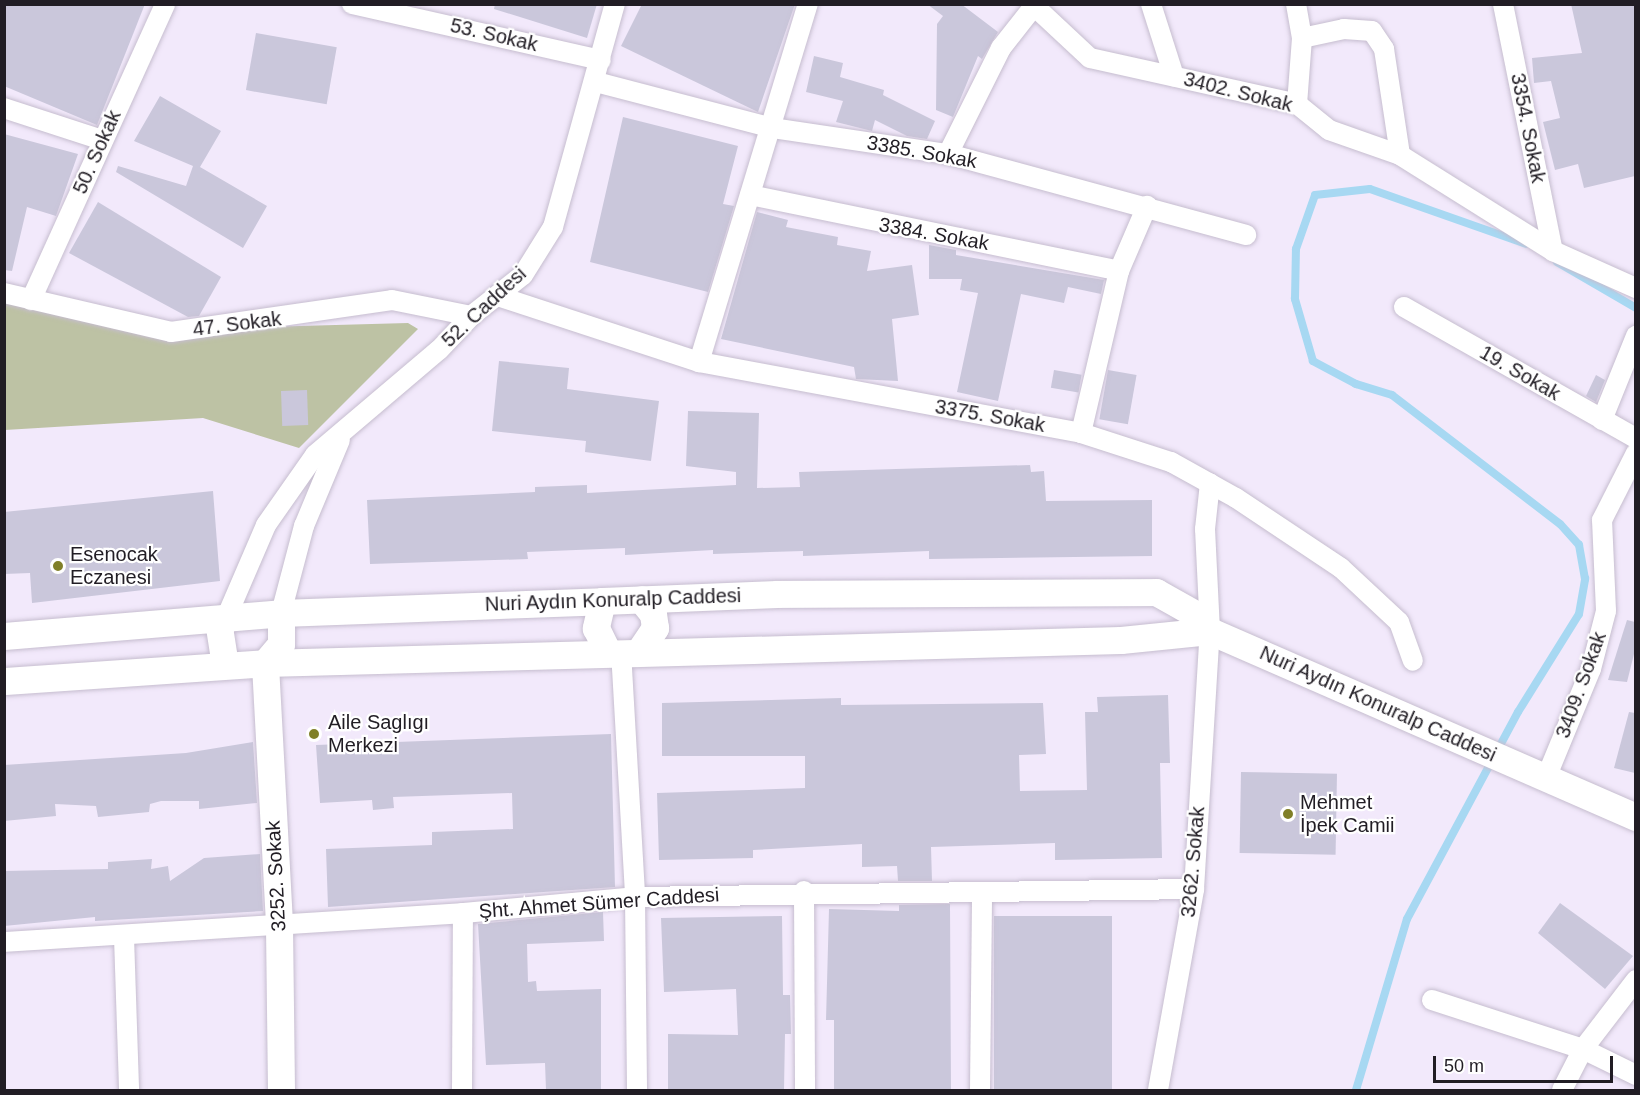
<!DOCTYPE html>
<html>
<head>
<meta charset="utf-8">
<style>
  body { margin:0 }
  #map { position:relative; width:1640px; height:1095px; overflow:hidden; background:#f2e9fb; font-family:Arial,sans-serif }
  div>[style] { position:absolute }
  .green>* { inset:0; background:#bdc2a4 }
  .stream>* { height:8px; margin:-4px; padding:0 4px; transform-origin:4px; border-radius:4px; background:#a7d8f2 }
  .building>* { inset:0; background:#cac7db; transform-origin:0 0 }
  .roads { filter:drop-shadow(0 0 2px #c6bdcf) drop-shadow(0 0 2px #c6bdcf) }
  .street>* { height:20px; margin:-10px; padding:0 10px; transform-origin:10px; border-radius:10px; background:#fff }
  .secondary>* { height:27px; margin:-13.5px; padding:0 13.5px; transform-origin:13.5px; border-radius:13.5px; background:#fff }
  .dots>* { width:16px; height:16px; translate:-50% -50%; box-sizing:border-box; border:3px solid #fff; border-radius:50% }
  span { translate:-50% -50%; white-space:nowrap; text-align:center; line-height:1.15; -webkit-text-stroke:4.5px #fff; paint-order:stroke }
  .street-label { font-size:20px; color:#211d24 }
  .poi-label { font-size:20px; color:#211d24 }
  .left { translate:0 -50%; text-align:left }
  .frame { position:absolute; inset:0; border:6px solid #211d24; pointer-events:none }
  .scale { position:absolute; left:1433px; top:1056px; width:180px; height:27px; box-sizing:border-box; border:3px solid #211d24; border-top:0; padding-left:8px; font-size:18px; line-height:21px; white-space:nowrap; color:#211d24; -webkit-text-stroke:4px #fff; paint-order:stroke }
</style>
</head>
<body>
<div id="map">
  <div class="green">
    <i style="clip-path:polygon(5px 291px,184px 329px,408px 323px,418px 329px,299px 448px,203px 418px,5px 430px)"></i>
  </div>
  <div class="stream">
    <i style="left:1557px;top:262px;width:91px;rotate:30.2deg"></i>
    <i style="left:1356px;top:1090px;width:178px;rotate:-73.4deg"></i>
    <i style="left:1407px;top:919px;width:235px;rotate:-61.8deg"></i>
    <i style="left:1518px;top:712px;width:115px;rotate:-58.1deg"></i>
    <i style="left:1579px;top:614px;width:36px;rotate:-80deg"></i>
    <i style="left:1585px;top:579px;width:35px;rotate:-100deg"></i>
    <i style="left:1579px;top:545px;width:28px;rotate:-132deg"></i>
    <i style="left:1560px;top:524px;width:212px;rotate:-142.5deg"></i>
    <i style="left:1392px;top:395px;width:38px;rotate:-163deg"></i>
    <i style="left:1356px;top:384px;width:49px;rotate:-151.9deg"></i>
    <i style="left:1313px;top:361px;width:65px;rotate:-106.2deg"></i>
    <i style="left:1295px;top:299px;width:50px;rotate:-88.9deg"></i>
    <i style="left:1296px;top:249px;width:57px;rotate:-70.6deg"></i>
    <i style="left:1315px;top:195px;width:55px;rotate:-6.2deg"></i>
    <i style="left:1370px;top:189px;width:165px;rotate:19.4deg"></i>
  </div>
  <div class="building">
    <i style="clip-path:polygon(4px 4px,145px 4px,97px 125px,4px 86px)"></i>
    <i style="clip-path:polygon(495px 4px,597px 4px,587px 38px,494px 9px)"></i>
    <i style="clip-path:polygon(642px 4px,795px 4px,758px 112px,621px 46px)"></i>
    <i style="clip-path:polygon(927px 4px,961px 4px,998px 32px,982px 59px,978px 56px,953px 117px,936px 110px,937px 24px,943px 16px)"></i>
    <i style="clip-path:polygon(1571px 4px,1635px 4px,1635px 176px,1584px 188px,1578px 164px,1555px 170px,1543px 122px,1560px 118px,1551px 81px,1534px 83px,1532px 58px,1582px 53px)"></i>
    <i style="left:256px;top:33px;width:82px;height:58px;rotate:10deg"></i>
    <i style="clip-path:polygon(814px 56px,843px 63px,840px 77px,884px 90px,883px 95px,935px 121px,927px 139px,907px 136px,875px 120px,872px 131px,836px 122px,843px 101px,806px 92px)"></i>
    <i style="clip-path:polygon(160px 96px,221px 131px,200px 167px,267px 206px,243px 248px,116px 172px,118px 166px,186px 186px,193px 166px,134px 141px)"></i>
    <i style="clip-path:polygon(623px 117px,738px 146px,723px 204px,734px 206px,708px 292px,590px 262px)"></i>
    <i style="clip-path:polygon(4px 134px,78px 154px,56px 216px,27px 207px,12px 271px,4px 270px)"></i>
    <i style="clip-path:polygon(98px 202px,221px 277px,199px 316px,188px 317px,69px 253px)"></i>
    <i style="clip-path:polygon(757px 212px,788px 220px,786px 227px,838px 237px,837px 245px,871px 251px,867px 271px,912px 265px,919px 315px,892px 319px,898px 381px,856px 379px,854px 367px,721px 339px)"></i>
    <i style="clip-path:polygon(929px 245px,956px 250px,956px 255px,1104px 280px,1101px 294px,1068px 287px,1064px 303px,1021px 294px,998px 401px,957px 392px,978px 293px,960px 290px,962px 279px,929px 279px)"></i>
    <i style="clip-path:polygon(499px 361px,569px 368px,567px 389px,659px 401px,651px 461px,585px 452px,586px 441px,492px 431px)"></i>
    <i style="left:1054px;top:370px;width:28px;height:18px;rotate:10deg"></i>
    <i style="left:1108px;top:370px;width:29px;height:50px;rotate:10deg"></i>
    <i style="clip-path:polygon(1596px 375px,1605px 380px,1596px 402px,1586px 396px)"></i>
    <i style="left:307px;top:390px;width:35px;height:26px;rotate:88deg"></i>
    <i style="clip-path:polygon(688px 411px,759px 413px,757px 488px,800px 487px,799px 472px,1030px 465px,1031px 472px,1044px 471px,1046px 501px,1152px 500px,1152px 556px,929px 559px,929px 551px,803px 556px,803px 551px,713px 554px,713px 550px,625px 555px,625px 548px,527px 552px,528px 559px,370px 564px,367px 500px,535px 492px,535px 487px,587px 485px,587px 493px,736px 485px,736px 472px,686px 466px)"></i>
    <i style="clip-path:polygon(213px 491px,220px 581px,32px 603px,30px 573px,4px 574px,4px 512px)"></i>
    <i style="clip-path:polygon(1627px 620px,1635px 622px,1635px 650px,1627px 682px,1608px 680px)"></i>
    <i style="clip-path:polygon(1168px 695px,1170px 763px,1160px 763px,1162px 858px,1055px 860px,1055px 843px,931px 847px,932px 881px,898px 881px,897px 866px,862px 867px,862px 844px,753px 850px,753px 858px,659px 860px,657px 793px,805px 788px,805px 756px,662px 756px,662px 703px,841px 698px,841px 705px,1043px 703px,1046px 754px,1019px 755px,1020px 791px,1087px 790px,1085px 712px,1098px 712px,1097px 697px)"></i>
    <i style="clip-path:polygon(1629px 712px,1635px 713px,1635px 773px,1614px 768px)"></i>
    <i style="clip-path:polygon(611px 734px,615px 887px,328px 907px,326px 849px,432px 845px,432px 832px,513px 829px,512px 793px,393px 797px,394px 808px,373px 810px,372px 800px,320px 803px,316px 745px)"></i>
    <i style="clip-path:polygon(253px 742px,257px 803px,199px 809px,199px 801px,161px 801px,150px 804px,149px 812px,98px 817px,96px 806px,55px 804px,56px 816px,4px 821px,4px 765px,186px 753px)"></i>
    <i style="left:1241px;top:772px;width:96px;height:81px;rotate:1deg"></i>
    <i style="clip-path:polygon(260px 854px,263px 911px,95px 921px,95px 917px,4px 926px,4px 871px,108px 869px,108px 862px,152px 859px,151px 869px,168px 866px,170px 881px,204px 858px)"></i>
    <i style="clip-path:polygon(1560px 903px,1633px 956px,1605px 989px,1538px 933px)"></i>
    <i style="clip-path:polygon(950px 904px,951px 1090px,834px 1090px,834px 1020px,826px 1020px,829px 909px,899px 911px,899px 905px)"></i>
    <i style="clip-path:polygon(603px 912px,604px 941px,527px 944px,528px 982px,536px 981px,537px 991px,601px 989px,601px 1090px,546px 1090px,545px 1063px,486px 1065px,478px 924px)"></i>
    <i style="clip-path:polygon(782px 916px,783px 995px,790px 995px,791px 1034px,785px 1034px,784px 1090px,668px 1090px,668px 1034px,738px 1035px,736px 989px,664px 992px,661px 918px)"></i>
    <i style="left:1112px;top:916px;width:174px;height:118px;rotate:90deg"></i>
  </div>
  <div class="roads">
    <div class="street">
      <i style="left:352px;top:4px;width:255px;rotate:12.7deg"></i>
      <i style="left:1032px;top:4px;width:79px;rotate:43deg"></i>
      <i style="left:1090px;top:58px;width:212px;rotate:12.5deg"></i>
      <i style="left:1297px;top:104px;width:41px;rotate:39.1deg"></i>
      <i style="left:1329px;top:130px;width:75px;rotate:19.4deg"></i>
      <i style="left:1400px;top:155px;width:181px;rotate:32.1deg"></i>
      <i style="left:1553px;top:251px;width:91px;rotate:24deg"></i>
      <i style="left:1151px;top:4px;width:76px;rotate:72.3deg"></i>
      <i style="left:1296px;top:4px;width:35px;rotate:80deg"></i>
      <i style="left:1302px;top:38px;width:66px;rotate:94.3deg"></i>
      <i style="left:1503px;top:4px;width:252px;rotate:78.6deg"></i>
      <i style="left:1302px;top:38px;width:43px;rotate:-12.1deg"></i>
      <i style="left:1344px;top:29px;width:28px;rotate:4deg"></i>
      <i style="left:1372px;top:31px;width:22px;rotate:56deg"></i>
      <i style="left:1384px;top:49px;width:107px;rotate:81.4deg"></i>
      <i style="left:596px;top:82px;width:183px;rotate:14.6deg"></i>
      <i style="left:773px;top:128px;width:177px;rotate:8.5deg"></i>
      <i style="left:948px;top:154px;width:309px;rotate:15.2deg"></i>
      <i style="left:4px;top:108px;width:103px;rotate:18.1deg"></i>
      <i style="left:948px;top:154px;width:119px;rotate:-63.4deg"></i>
      <i style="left:1001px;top:48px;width:53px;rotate:-51.8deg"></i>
      <i style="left:750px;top:195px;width:377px;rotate:11.6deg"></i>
      <i style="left:4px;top:293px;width:171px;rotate:13.1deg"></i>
      <i style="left:171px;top:332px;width:223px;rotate:-8.2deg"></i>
      <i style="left:392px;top:300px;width:81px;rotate:11.4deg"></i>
      <i style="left:498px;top:296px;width:212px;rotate:18.2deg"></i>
      <i style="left:699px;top:362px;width:389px;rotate:10.5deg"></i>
      <i style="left:1081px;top:433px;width:95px;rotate:17.9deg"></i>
      <i style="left:1171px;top:462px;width:74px;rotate:29deg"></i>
      <i style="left:1236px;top:498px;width:126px;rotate:33.7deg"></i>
      <i style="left:1341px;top:568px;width:79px;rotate:43deg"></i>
      <i style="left:1399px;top:622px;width:41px;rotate:70.3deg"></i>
      <i style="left:31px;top:300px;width:325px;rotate:-65.6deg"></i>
      <i style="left:1404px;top:307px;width:266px;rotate:29.5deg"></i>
      <i style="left:699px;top:362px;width:374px;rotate:-73.1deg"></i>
      <i style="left:1602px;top:420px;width:91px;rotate:-68deg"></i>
      <i style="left:1081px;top:433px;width:166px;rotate:-76.8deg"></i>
      <i style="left:1119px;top:271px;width:71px;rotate:-66.7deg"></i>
      <i style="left:281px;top:613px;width:90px;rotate:-75.2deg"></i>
      <i style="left:304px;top:526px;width:93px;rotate:-67.3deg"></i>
      <i style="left:226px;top:618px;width:101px;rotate:-66.7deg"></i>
      <i style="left:266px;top:525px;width:85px;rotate:-55deg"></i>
      <i style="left:315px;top:455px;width:162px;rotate:-40.3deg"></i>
      <i style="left:439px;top:350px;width:47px;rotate:-46.7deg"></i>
      <i style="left:471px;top:316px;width:66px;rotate:-38.3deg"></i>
      <i style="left:523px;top:275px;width:57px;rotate:-58deg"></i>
      <i style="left:553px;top:227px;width:231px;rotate:-74.5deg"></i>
      <i style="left:621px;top:651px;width:246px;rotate:86.7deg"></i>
      <i style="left:635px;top:897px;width:193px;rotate:89.4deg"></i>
      <i style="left:1546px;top:778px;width:118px;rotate:-67.6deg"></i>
      <i style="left:1591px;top:669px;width:60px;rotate:-75.5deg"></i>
      <i style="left:1606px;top:611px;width:91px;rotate:-92.5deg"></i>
      <i style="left:1602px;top:520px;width:75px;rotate:-63.1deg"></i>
      <i style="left:804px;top:891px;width:199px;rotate:89.7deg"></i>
      <i style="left:124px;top:937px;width:153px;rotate:88.1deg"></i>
      <i style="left:4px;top:942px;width:460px;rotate:-3.6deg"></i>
      <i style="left:463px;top:913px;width:173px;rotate:-5.3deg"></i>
      <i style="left:635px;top:897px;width:559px;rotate:-0.82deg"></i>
      <i style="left:1432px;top:1000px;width:159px;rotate:18deg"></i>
      <i style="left:1583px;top:1049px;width:59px;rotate:26.1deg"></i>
      <i style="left:462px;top:1090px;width:177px;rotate:-89.7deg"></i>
      <i style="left:980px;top:1090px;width:197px;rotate:-89.4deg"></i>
      <i style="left:1158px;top:1090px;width:204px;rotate:-79.8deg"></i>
      <i style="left:1194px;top:889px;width:258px;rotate:-86.5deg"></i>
      <i style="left:1210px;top:631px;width:102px;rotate:-92.8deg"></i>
      <i style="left:1205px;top:529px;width:46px;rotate:-83.8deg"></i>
      <i style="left:1562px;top:1090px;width:46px;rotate:-62.9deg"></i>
      <i style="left:1583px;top:1049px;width:87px;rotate:-52.5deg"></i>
    </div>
    <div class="secondary">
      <i style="left:602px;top:601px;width:28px;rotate:103deg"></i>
      <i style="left:596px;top:628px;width:25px;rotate:64deg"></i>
      <i style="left:4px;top:636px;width:278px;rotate:-4.7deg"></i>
      <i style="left:281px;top:613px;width:321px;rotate:-2.1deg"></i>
      <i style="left:602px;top:601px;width:175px;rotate:-2.3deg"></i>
      <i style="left:777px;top:594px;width:379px;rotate:-0.3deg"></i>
      <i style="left:1156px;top:592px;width:45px;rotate:29.4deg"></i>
      <i style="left:1195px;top:614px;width:23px;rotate:49deg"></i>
      <i style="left:1210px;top:631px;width:465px;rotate:23.6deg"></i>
      <i style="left:640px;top:650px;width:27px;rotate:-56deg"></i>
      <i style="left:655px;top:628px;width:14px;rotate:-98deg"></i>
      <i style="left:653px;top:614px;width:19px;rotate:-129deg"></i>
      <i style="left:225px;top:665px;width:37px;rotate:-99deg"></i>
      <i style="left:219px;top:628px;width:12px;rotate:-55deg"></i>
      <i style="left:4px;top:681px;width:262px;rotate:-3.9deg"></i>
      <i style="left:265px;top:663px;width:856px;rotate:-1.54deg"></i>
      <i style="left:1121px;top:640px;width:89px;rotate:-5.8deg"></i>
      <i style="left:281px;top:1090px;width:167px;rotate:-90.7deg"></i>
      <i style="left:279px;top:923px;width:260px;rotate:-93.1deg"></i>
      <i style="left:265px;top:663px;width:25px;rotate:-50deg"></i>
      <i style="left:281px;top:644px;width:31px;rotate:-90deg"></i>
    </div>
  </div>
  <div class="dots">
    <i style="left:58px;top:566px;background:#807f28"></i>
    <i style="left:314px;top:734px;background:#807f28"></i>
    <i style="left:1288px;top:814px;background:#807f28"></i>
  </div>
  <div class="street-label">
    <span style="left:494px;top:35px;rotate:13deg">53. Sokak</span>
    <span style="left:1238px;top:92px;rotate:14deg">3402. Sokak</span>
    <span style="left:1528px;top:128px;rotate:79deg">3354. Sokak</span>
    <span style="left:97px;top:152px;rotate:-66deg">50. Sokak</span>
    <span style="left:922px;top:152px;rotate:10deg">3385. Sokak</span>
    <span style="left:934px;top:234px;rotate:10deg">3384. Sokak</span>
    <span style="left:484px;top:307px;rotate:-43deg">52. Caddesi</span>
    <span style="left:237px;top:324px;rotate:-7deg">47. Sokak</span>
    <span style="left:1520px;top:373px;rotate:30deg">19. Sokak</span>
    <span style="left:990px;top:416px;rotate:10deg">3375. Sokak</span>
    <span style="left:613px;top:600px;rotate:-2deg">Nuri Aydın Konuralp Caddesi</span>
    <span style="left:1581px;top:685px;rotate:-70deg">3409. Sokak</span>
    <span style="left:1378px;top:704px;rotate:24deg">Nuri Aydın Konuralp Caddesi</span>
    <span style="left:1193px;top:862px;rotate:-85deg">3262. Sokak</span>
    <span style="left:276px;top:876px;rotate:-93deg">3252. Sokak</span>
    <span style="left:599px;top:903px;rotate:-4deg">Şht. Ahmet Sümer Caddesi</span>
  </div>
  <div class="poi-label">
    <span class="left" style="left:70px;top:566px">Esenocak<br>Eczanesi</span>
    <span class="left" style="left:328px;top:734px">Aile Saglıgı<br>Merkezi</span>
    <span class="left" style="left:1300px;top:814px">Mehmet<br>İpek Camii</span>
  </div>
  <div class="frame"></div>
  <div class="scale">50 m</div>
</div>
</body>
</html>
